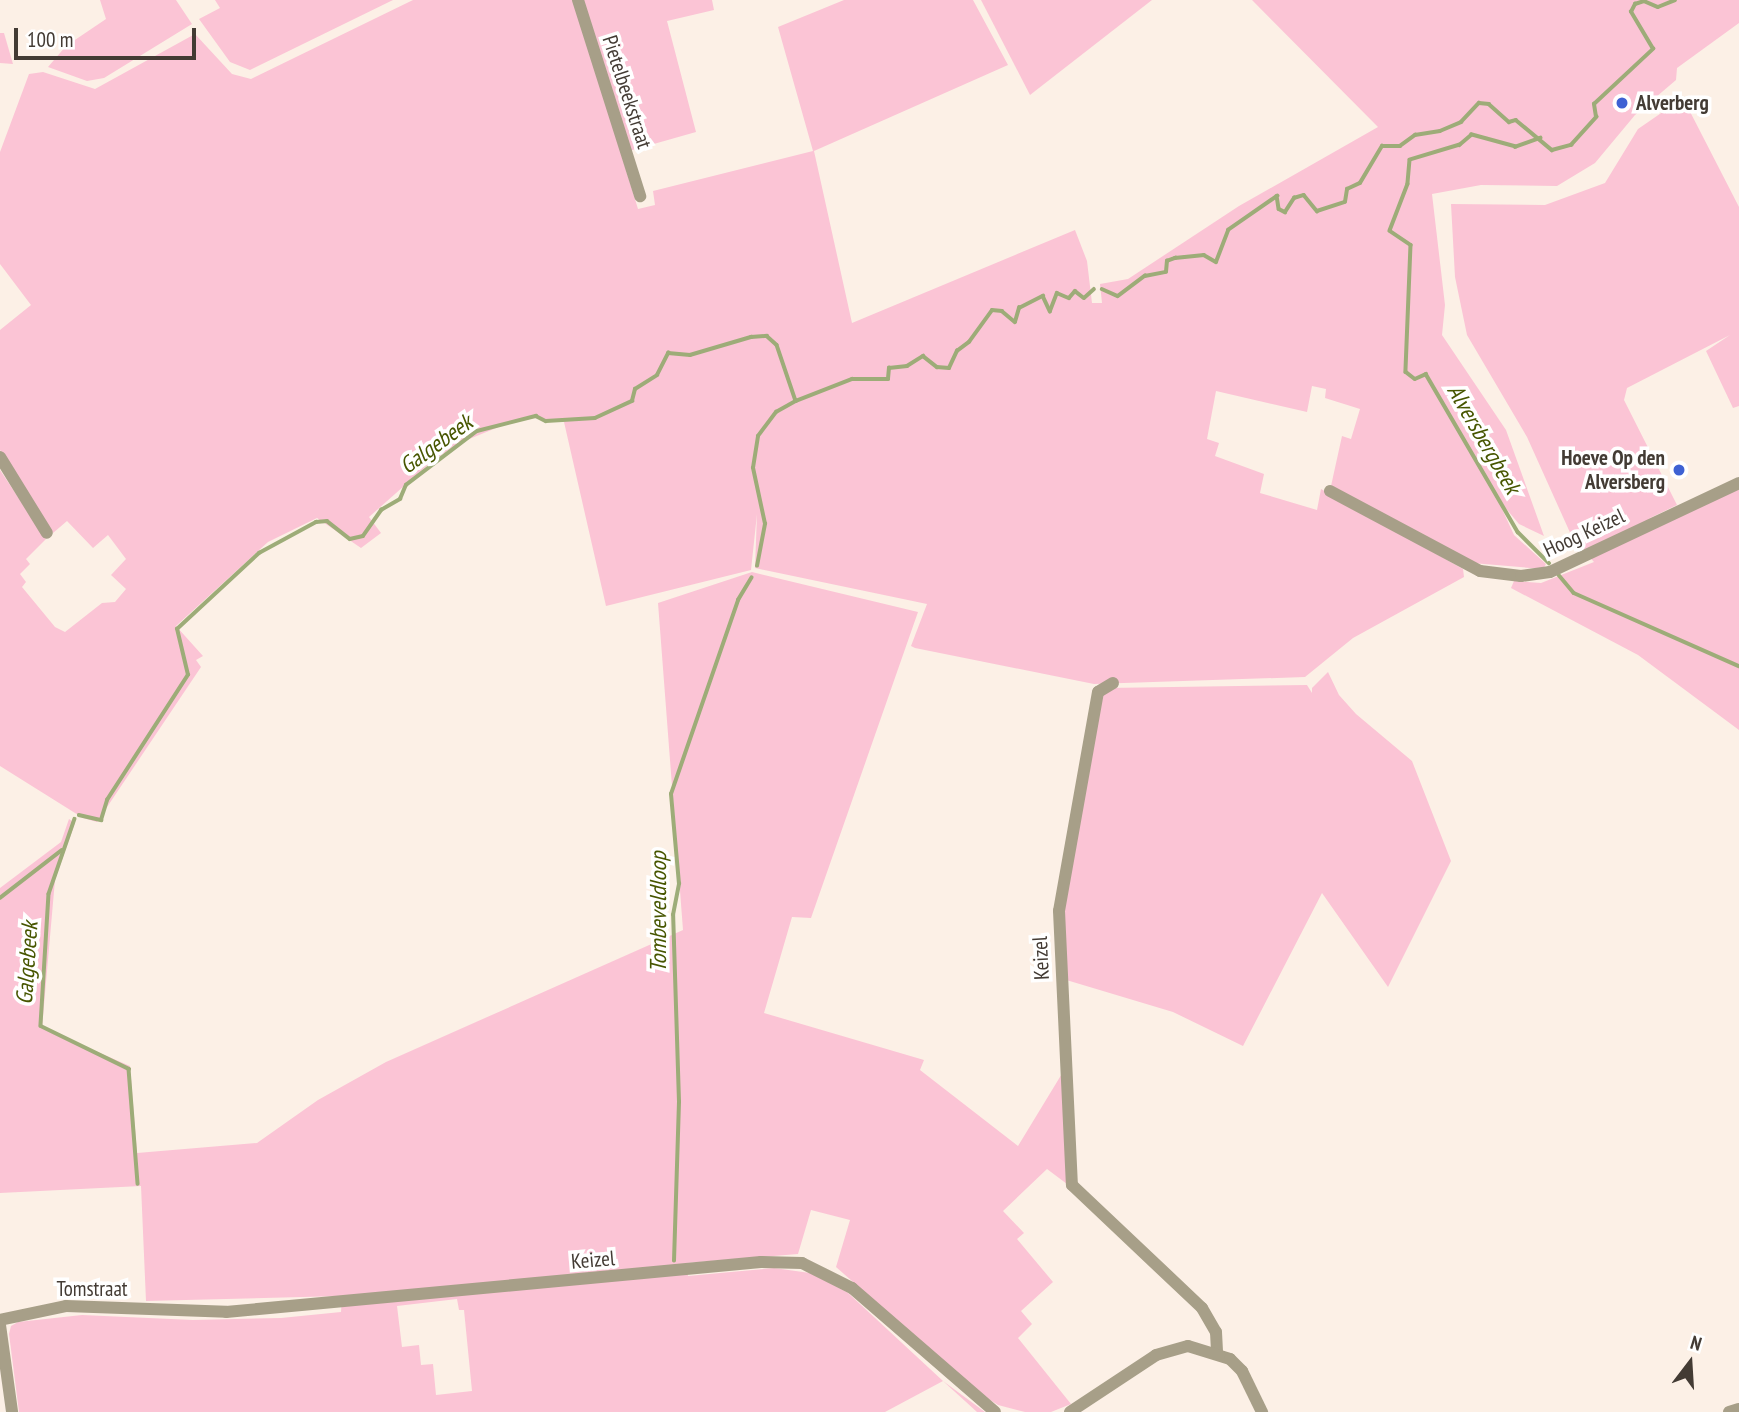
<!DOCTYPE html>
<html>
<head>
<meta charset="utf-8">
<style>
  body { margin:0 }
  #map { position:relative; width:1739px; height:1412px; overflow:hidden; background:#fcf0e6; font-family:"PT Sans Narrow",sans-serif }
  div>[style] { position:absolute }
  .green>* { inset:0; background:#fbc4d5 }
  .stream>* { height:3.5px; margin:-1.75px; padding:0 1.75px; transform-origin:1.75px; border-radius:1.75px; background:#9dac78 }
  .street>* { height:12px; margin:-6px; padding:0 6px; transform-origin:6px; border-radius:6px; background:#a79f88 }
  .dots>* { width:19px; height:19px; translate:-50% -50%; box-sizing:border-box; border:4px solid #fff; border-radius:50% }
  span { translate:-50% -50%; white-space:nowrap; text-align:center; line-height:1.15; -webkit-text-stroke:7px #fff; paint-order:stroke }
  .street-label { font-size:21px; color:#433b34 }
  .poi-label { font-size:21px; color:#433b34; font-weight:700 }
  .left { translate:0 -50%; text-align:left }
  .right { translate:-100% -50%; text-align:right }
  .water-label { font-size:23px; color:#475600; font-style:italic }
  .north { position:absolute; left:1655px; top:1328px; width:70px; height:70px; -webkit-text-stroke:5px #fff; paint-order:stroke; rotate:17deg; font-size:19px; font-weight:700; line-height:28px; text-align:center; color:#433b34 }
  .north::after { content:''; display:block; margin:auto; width:24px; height:32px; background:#433b34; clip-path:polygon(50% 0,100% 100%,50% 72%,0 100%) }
  .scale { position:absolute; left:14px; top:28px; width:182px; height:32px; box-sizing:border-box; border:4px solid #433b34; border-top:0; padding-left:9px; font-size:21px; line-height:24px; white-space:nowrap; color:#433b34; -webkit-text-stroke:5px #fff; paint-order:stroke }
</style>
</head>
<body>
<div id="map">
  <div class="green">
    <i style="clip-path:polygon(100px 0,176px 0,192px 24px,104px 78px,87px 81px,48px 67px,66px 46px,106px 19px)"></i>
    <i style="clip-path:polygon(215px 0,393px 0,250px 70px,230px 62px,199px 19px,220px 8px)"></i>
    <i style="clip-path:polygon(413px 0,574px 0,638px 209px,655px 205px,653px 191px,813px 151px,778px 27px,844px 0,973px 0,1008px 65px,814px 151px,852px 323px,1075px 230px,1087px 261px,1092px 303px,1102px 303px,1100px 284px,1128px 279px,1239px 206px,1378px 127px,1252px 0,1739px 0,1739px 23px,1677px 68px,1676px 80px,1635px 115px,1595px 163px,1557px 186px,1481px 185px,1432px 194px,1445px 305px,1442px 335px,1506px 430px,1544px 536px,1519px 524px,1497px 498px,1514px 535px,1546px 564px,1543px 569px,1472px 563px,1331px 486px,1342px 436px,1351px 439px,1360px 409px,1325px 398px,1326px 389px,1312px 386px,1307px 412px,1216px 391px,1207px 439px,1219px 443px,1215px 456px,1264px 474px,1260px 493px,1317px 510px,1321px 489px,1463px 569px,1464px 577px,1353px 638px,1305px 677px,1094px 684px,915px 648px,911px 646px,927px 604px,755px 568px,757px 514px,751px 570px,606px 606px,564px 422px,534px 418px,506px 424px,457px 444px,430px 463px,369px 517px,381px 533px,361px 548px,317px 518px,268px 542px,176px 626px,203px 656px,196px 660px,201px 667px,97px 822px,83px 818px,0 766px,0 470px,46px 539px,26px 559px,30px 564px,20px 574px,26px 582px,22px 587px,55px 627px,65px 632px,102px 603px,115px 602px,126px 589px,111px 575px,126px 559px,108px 535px,93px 548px,67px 521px,53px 533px,0 450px,0 330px,31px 305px,0 264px,0 152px,29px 74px,43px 72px,95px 89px,195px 34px,232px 74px,251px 79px)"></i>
    <i style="clip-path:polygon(582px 0,712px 0,714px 10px,667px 21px,696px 132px,629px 151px)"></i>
    <i style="clip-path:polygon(981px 0,1152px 0,1030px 95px)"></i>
    <i style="clip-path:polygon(0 33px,4px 33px,13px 64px,0 63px)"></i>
    <i style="clip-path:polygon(1683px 98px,1739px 207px,1739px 406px,1733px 408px,1706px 351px,1730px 335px,1627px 388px,1624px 400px,1677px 505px,1648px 519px,1739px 489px,1739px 730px,1638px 655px,1511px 588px,1514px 581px,1541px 583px,1594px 562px,1572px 537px,1527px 437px,1467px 335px,1455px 277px,1451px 204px,1545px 205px,1605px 183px,1638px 129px)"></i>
    <i style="clip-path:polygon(evenodd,752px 572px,918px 612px,811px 918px,792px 917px,764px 1013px,924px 1060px,920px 1070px,1018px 1146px,1063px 1072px,1067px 1184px,1047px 1169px,1003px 1211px,1024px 1233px,1017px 1239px,1053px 1282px,1021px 1311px,1032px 1324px,1018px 1338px,1071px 1404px,1051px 1412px,1025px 1412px,998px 1405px,981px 1394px,836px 1267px,850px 1220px,811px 1210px,798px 1254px,687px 1263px,688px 1276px,774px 1268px,810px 1273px,847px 1292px,943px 1381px,985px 1412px,977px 1412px,943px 1381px,885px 1412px,19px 1412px,9px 1334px,11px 1326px,18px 1322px,82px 1315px,193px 1320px,281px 1318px,341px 1312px,342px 1296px,146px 1301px,141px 1186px,0 1193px,0 888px,61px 842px,69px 819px,75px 823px,55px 880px,42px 1028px,130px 1066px,137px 1153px,257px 1143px,318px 1100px,386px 1062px,683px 930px,658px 603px,752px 572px,457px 1299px,459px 1310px,464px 1310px,472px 1391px,436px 1395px,433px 1364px,421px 1365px,419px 1345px,402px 1347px,397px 1306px,457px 1299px)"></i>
    <i style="clip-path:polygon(1328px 672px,1339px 695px,1356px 714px,1412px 761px,1451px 861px,1388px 987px,1322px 893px,1243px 1046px,1173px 1012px,1063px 979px,1064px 906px,1101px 700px,1107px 688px,1307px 685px,1312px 693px,1312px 688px)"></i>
  </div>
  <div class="stream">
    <i style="left:1541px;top:138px;width:27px;rotate:160deg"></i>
    <i style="left:1516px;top:147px;width:46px;rotate:-164.7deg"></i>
    <i style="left:1472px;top:135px;width:16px;rotate:140deg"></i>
    <i style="left:1460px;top:145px;width:52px;rotate:163.3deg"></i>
    <i style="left:1410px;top:160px;width:24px;rotate:95deg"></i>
    <i style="left:1408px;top:184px;width:50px;rotate:111deg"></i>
    <i style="left:1390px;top:231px;width:25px;rotate:34deg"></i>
    <i style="left:1411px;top:245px;width:127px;rotate:92.3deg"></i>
    <i style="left:1406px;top:372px;width:11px;rotate:38deg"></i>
    <i style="left:1415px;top:379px;width:12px;rotate:-24deg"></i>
    <i style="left:1426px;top:374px;width:183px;rotate:59.8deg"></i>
    <i style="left:1518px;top:532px;width:44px;rotate:45deg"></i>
    <i style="left:1102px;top:289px;width:17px;rotate:24deg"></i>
    <i style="left:1118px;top:296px;width:34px;rotate:-37deg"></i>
    <i style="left:1145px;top:276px;width:21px;rotate:-11deg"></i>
    <i style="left:1166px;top:272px;width:11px;rotate:-85deg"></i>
    <i style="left:1167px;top:261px;width:9px;rotate:-21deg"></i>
    <i style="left:1175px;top:258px;width:29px;rotate:-6deg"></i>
    <i style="left:1204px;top:255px;width:14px;rotate:30deg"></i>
    <i style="left:1216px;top:262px;width:34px;rotate:-69deg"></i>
    <i style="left:1228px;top:230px;width:60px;rotate:-34.8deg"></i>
    <i style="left:1277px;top:196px;width:13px;rotate:81deg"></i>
    <i style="left:1279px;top:209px;width:7px;rotate:27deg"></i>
    <i style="left:1285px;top:212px;width:17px;rotate:-57deg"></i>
    <i style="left:1294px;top:198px;width:10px;rotate:-17deg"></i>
    <i style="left:1304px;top:195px;width:21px;rotate:51deg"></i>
    <i style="left:1317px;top:211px;width:29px;rotate:-18deg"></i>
    <i style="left:1345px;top:202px;width:13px;rotate:-81deg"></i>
    <i style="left:1347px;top:189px;width:14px;rotate:-25deg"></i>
    <i style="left:1360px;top:183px;width:43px;rotate:-59.3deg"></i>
    <i style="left:1382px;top:146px;width:18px"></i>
    <i style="left:1400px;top:146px;width:19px;rotate:-36deg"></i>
    <i style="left:1415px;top:135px;width:25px;rotate:-9deg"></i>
    <i style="left:1440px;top:131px;width:23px;rotate:-23deg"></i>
    <i style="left:1461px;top:122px;width:26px;rotate:-47deg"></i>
    <i style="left:1479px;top:103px;width:10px;rotate:6deg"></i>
    <i style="left:1489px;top:104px;width:27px;rotate:42deg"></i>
    <i style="left:1509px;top:122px;width:7px;rotate:-16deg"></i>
    <i style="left:1516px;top:120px;width:47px;rotate:39.8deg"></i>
    <i style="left:1552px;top:150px;width:20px;rotate:-15deg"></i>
    <i style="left:1571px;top:145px;width:38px;rotate:-48deg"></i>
    <i style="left:1596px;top:117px;width:13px;rotate:-99deg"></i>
    <i style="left:1594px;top:104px;width:81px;rotate:-43deg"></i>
    <i style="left:1653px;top:49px;width:43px;rotate:-120.7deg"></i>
    <i style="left:1631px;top:12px;width:9px;rotate:-63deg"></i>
    <i style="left:1635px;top:4px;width:9px;rotate:-18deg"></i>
    <i style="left:1644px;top:1px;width:15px;rotate:23deg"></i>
    <i style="left:1658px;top:7px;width:18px;rotate:-22deg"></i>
    <i style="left:757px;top:566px;width:43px;rotate:-79.2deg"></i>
    <i style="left:765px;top:524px;width:57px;rotate:-102.1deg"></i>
    <i style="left:753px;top:468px;width:32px;rotate:-81deg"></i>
    <i style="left:758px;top:436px;width:30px;rotate:-53deg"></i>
    <i style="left:776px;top:412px;width:23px;rotate:-29deg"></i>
    <i style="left:1559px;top:575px;width:23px;rotate:50deg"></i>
    <i style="left:1574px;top:593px;width:180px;rotate:23.9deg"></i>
    <i style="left:79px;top:815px;width:23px;rotate:13deg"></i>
    <i style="left:101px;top:820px;width:21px;rotate:-73deg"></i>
    <i style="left:107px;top:800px;width:149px;rotate:-57.1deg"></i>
    <i style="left:188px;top:675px;width:47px;rotate:-103.4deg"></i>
    <i style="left:177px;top:629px;width:112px;rotate:-42.8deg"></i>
    <i style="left:259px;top:553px;width:65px;rotate:-28.5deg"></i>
    <i style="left:316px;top:522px;width:11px;rotate:-5deg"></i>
    <i style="left:327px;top:521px;width:29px;rotate:38deg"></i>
    <i style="left:350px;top:539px;width:13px;rotate:-13deg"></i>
    <i style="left:363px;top:536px;width:32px;rotate:-55deg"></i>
    <i style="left:381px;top:510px;width:22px;rotate:-30deg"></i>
    <i style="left:400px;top:499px;width:15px;rotate:-67deg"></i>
    <i style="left:406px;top:485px;width:89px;rotate:-37.3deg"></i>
    <i style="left:477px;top:431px;width:61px;rotate:-14.3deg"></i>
    <i style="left:536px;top:416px;width:11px;rotate:27deg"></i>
    <i style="left:546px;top:421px;width:49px;rotate:-3.5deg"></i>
    <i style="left:595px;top:418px;width:41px;rotate:-24.7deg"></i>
    <i style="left:632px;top:401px;width:12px;rotate:-76deg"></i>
    <i style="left:635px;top:389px;width:26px;rotate:-32deg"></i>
    <i style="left:657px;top:375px;width:25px;rotate:-63deg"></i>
    <i style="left:668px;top:353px;width:22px;rotate:5deg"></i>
    <i style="left:690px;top:355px;width:64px;rotate:-16.4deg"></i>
    <i style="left:751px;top:337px;width:16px;rotate:-4deg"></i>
    <i style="left:767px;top:336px;width:13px;rotate:42deg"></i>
    <i style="left:777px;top:345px;width:59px;rotate:71.3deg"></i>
    <i style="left:796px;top:401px;width:60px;rotate:-21.4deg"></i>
    <i style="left:852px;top:379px;width:36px"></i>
    <i style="left:888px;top:379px;width:11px;rotate:-85deg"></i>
    <i style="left:889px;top:368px;width:18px;rotate:-6deg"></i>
    <i style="left:907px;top:366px;width:19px;rotate:-32deg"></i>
    <i style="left:923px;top:356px;width:18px;rotate:38deg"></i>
    <i style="left:937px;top:367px;width:12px;rotate:5deg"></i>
    <i style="left:949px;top:368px;width:19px;rotate:-65deg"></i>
    <i style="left:957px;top:351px;width:15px;rotate:-37deg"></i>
    <i style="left:969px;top:342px;width:39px;rotate:-54deg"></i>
    <i style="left:992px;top:310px;width:10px;rotate:6deg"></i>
    <i style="left:1002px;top:311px;width:17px;rotate:40deg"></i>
    <i style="left:1015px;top:322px;width:15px;rotate:-74deg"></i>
    <i style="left:1019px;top:308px;width:27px;rotate:-27deg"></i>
    <i style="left:1043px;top:296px;width:17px;rotate:65deg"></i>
    <i style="left:1050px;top:311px;width:19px;rotate:-69deg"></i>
    <i style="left:1057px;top:293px;width:13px;rotate:23deg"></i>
    <i style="left:1069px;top:298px;width:9px;rotate:-49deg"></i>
    <i style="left:1075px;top:291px;width:11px;rotate:38deg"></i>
    <i style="left:1084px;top:298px;width:13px;rotate:-42deg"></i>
    <i style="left:75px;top:819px;width:79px;rotate:109.1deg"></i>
    <i style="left:49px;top:894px;width:132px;rotate:93.5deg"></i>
    <i style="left:41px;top:1026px;width:98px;rotate:26deg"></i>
    <i style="left:129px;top:1069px;width:115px;rotate:85.5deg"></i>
    <i style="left:0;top:898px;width:78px;rotate:-37.7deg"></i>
    <i style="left:674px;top:1261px;width:159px;rotate:-88.2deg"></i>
    <i style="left:679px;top:1102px;width:187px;rotate:-91.8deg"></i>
    <i style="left:673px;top:915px;width:32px;rotate:-79deg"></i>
    <i style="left:679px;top:884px;width:90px;rotate:-95.1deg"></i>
    <i style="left:671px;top:794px;width:205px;rotate:-70.9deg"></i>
    <i style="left:738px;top:600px;width:26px;rotate:-59deg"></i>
  </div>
  <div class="street">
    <i style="left:578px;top:0;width:206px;rotate:72.4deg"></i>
    <i style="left:0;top:457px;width:89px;rotate:58.3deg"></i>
    <i style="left:1330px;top:491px;width:170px;rotate:28.1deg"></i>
    <i style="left:1480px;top:571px;width:41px;rotate:7deg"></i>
    <i style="left:1521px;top:576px;width:29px;rotate:-8deg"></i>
    <i style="left:1550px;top:572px;width:209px;rotate:-25.2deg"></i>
    <i style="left:1113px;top:683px;width:17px;rotate:149deg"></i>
    <i style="left:1098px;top:692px;width:222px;rotate:100.1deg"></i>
    <i style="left:1059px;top:911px;width:274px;rotate:87.3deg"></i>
    <i style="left:1072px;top:1185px;width:179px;rotate:43.4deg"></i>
    <i style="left:1202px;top:1308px;width:28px;rotate:60deg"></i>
    <i style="left:1216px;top:1332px;width:21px;rotate:87deg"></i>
    <i style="left:0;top:1320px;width:67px;rotate:-12deg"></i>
    <i style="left:66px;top:1306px;width:160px;rotate:2.1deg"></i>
    <i style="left:226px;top:1312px;width:537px;rotate:-5.34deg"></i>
    <i style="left:761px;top:1262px;width:41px;rotate:1.4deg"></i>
    <i style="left:802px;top:1263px;width:56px;rotate:26.6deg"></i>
    <i style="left:852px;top:1288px;width:189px;rotate:40.9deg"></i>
    <i style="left:0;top:1325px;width:88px;rotate:82.1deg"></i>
    <i style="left:1070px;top:1412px;width:103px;rotate:-33.5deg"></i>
    <i style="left:1156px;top:1355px;width:33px;rotate:-16deg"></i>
    <i style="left:1188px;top:1346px;width:44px;rotate:17.2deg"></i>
    <i style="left:1230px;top:1359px;width:17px;rotate:45deg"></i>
    <i style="left:1242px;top:1371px;width:46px;rotate:64deg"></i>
    <i style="left:1729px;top:1412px;width:10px;rotate:-17deg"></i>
  </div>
  <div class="dots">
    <i style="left:1622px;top:103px;background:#3e61d3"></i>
    <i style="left:1679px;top:470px;background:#3e61d3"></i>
  </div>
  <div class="street-label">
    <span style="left:627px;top:92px;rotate:72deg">Pietelbeekstraat</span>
    <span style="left:1584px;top:533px;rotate:-25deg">Hoog Keizel</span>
    <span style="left:1041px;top:958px;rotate:-93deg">Keizel</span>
    <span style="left:593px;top:1260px;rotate:-5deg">Keizel</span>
    <span style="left:92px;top:1289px">Tomstraat</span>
  </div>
  <div class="poi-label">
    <span class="left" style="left:1636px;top:103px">Alverberg</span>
    <span class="right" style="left:1665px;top:470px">Hoeve Op den<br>Alversberg</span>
  </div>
  <div class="water-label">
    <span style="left:1484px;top:439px;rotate:60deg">Alversbergbeek</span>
    <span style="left:436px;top:444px;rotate:-36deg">Galgebeek</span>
    <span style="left:658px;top:912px;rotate:-90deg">Tombeveldloop</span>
    <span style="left:27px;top:963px;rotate:-86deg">Galgebeek</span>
  </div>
  <div class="north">N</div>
  <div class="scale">100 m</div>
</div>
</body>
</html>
